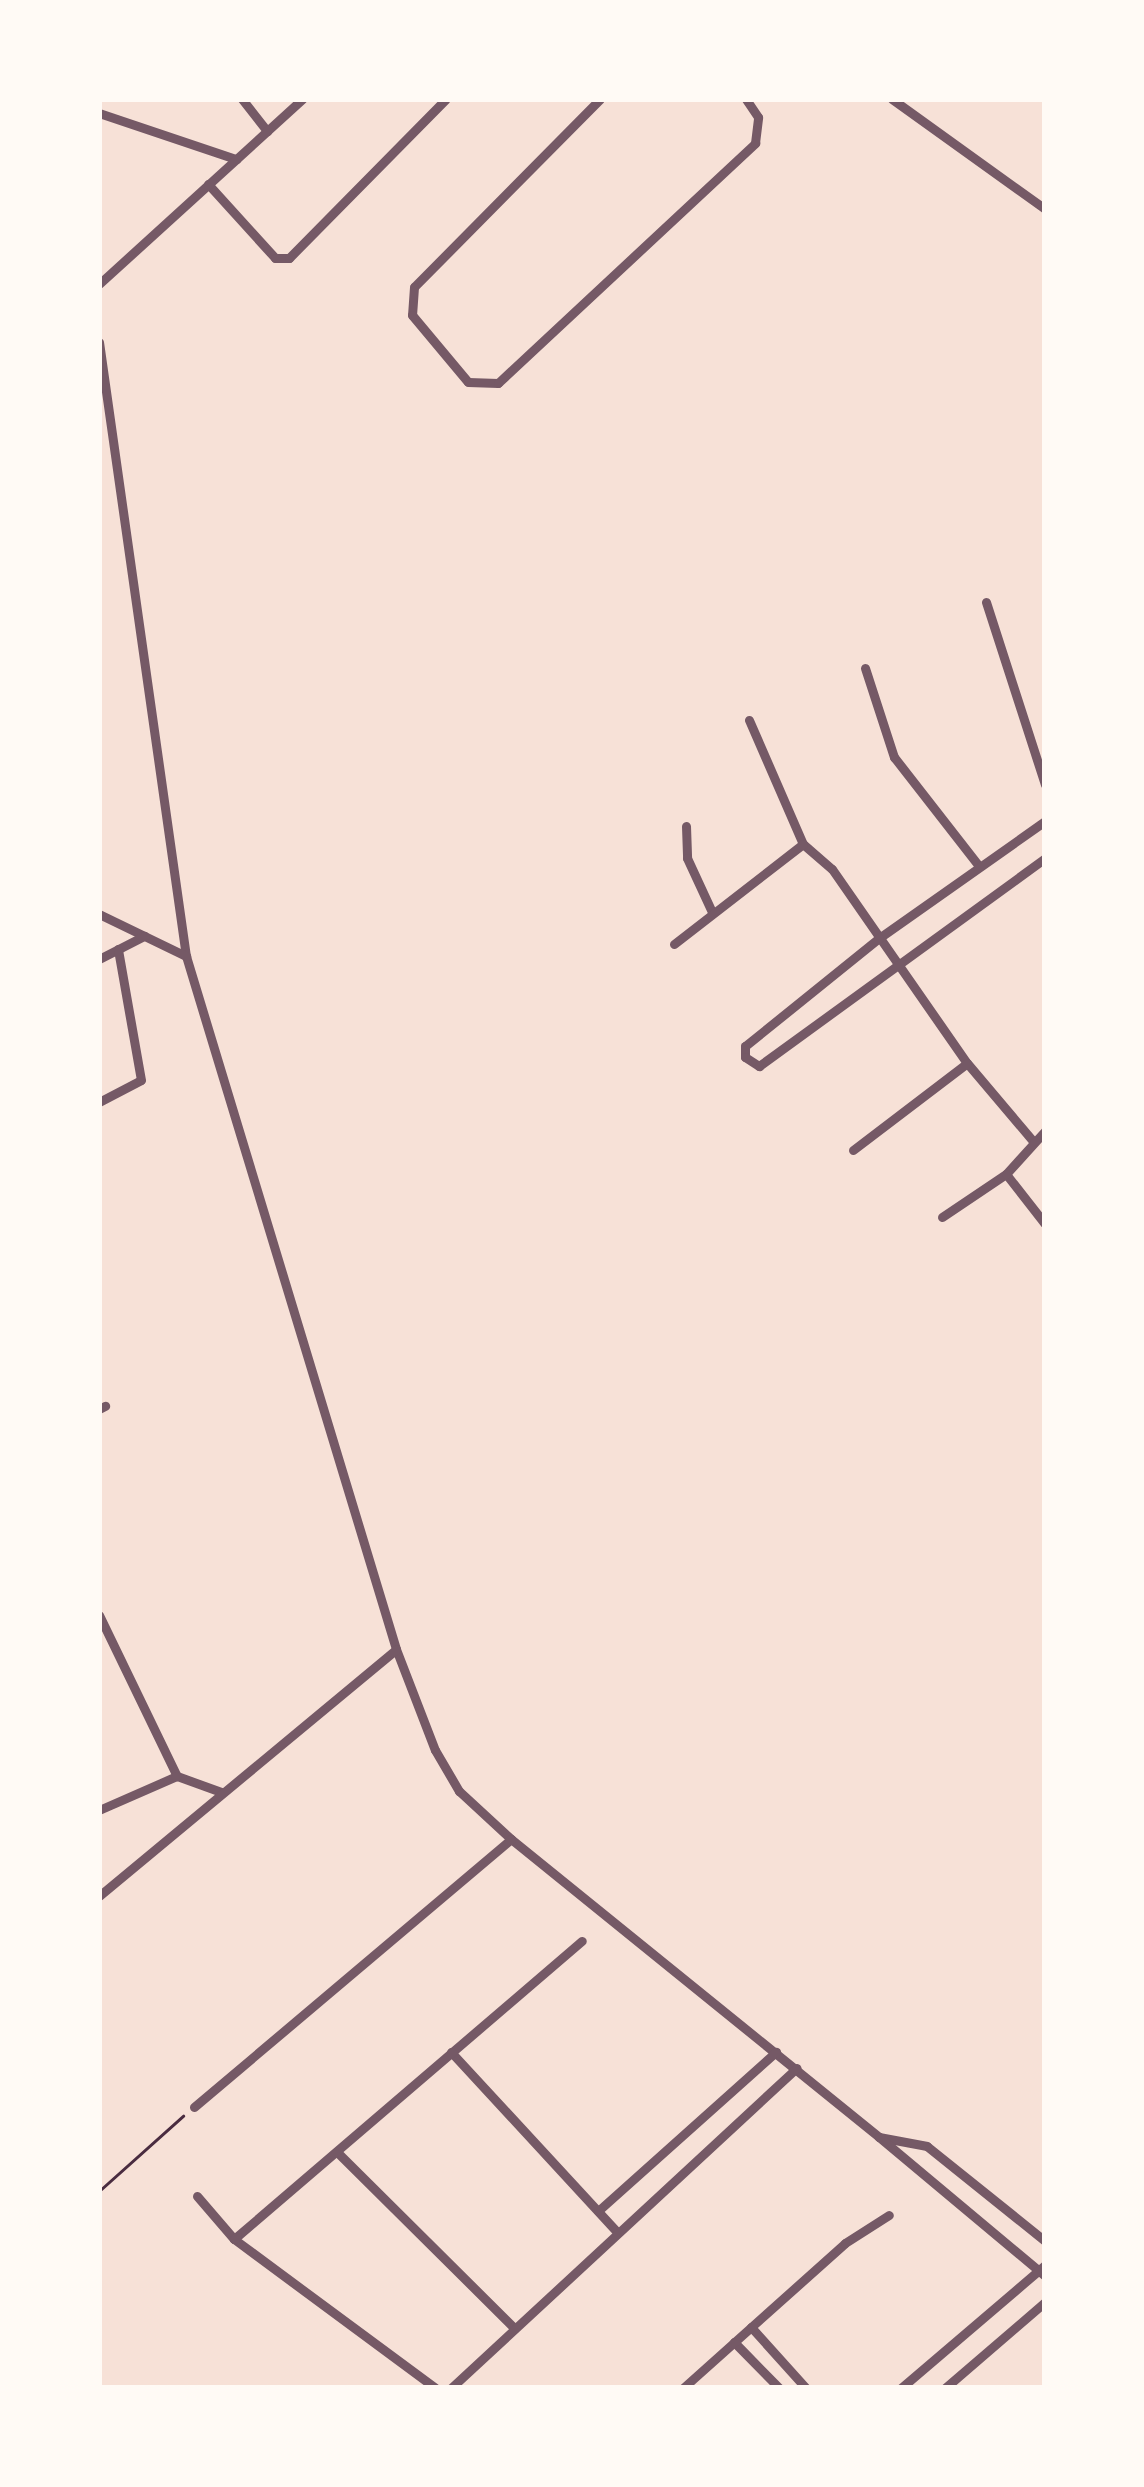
<!DOCTYPE html>
<html>
<head>
<meta charset="utf-8">
<style>
  body { margin:0 }
  #map { position:relative; width:1144px; height:2487px; overflow:hidden; background:#f7e1d7; font-family:"Noto Serif",serif }
  div>[style] { position:absolute }
  .path>* { height:3px; margin:-1.5px; padding:0 1.5px; transform-origin:1.5px; border-radius:1.5px; background:#4a2c40 }
  .minor>* { height:9px; margin:-4.5px; padding:0 4.5px; transform-origin:4.5px; border-radius:4.5px; background:#755966 }
  span { translate:-50% -50%; white-space:nowrap; text-align:center; line-height:1.15; -webkit-text-stroke:9px #fffaf5; paint-order:stroke }
  .frame { position:absolute; inset:0; border:102px solid #fffaf5; pointer-events:none }
</style>
</head>
<body>
<div id="map">
  <div class="path">
    <i style="left:99px;top:2191px;width:113px;rotate:-41.8deg"></i>
  </div>
  <div class="minor">
    <i style="left:242px;top:99px;width:41px;rotate:52deg"></i>
    <i style="left:600px;top:99px;width:264px;rotate:134.7deg"></i>
    <i style="left:414px;top:287px;width:28px;rotate:94deg"></i>
    <i style="left:412px;top:315px;width:87px;rotate:50.1deg"></i>
    <i style="left:468px;top:382px;width:30px;rotate:2deg"></i>
    <i style="left:498px;top:383px;width:352px;rotate:-43deg"></i>
    <i style="left:755px;top:143px;width:26px;rotate:-83deg"></i>
    <i style="left:758px;top:117px;width:22px;rotate:-124deg"></i>
    <i style="left:892px;top:99px;width:188px;rotate:35.7deg"></i>
    <i style="left:99px;top:113px;width:145px;rotate:18.6deg"></i>
    <i style="left:208px;top:184px;width:100px;rotate:47.8deg"></i>
    <i style="left:275px;top:258px;width:14px"></i>
    <i style="left:289px;top:258px;width:223px;rotate:-45.4deg"></i>
    <i style="left:99px;top:284px;width:275px;rotate:-42.3deg"></i>
    <i style="left:99px;top:342px;width:620px;rotate:81.94deg"></i>
    <i style="left:186px;top:956px;width:724px;rotate:73.14deg"></i>
    <i style="left:396px;top:1649px;width:108px;rotate:68.9deg"></i>
    <i style="left:435px;top:1750px;width:48px;rotate:59.7deg"></i>
    <i style="left:459px;top:1791px;width:71px;rotate:42.7deg"></i>
    <i style="left:511px;top:1839px;width:474px;rotate:39deg"></i>
    <i style="left:986px;top:602px;width:192px;rotate:72.1deg"></i>
    <i style="left:865px;top:668px;width:94px;rotate:72deg"></i>
    <i style="left:894px;top:757px;width:137px;rotate:52.1deg"></i>
    <i style="left:749px;top:720px;width:135px;rotate:66.5deg"></i>
    <i style="left:803px;top:844px;width:38px;rotate:41deg"></i>
    <i style="left:832px;top:869px;width:236px;rotate:55.2deg"></i>
    <i style="left:967px;top:1063px;width:101px;rotate:49.8deg"></i>
    <i style="left:1045px;top:821px;width:203px;rotate:144.8deg"></i>
    <i style="left:879px;top:938px;width:172px;rotate:141.1deg"></i>
    <i style="left:745px;top:1046px;width:11px;rotate:90deg"></i>
    <i style="left:745px;top:1057px;width:17px;rotate:33deg"></i>
    <i style="left:759px;top:1066px;width:354px;rotate:-36deg"></i>
    <i style="left:686px;top:826px;width:32px;rotate:88deg"></i>
    <i style="left:687px;top:858px;width:60px;rotate:65.2deg"></i>
    <i style="left:99px;top:914px;width:97px;rotate:25.8deg"></i>
    <i style="left:674px;top:944px;width:163px;rotate:-37.8deg"></i>
    <i style="left:99px;top:959px;width:51px;rotate:-27.1deg"></i>
    <i style="left:99px;top:1102px;width:47px;rotate:-27.6deg"></i>
    <i style="left:141px;top:1080px;width:133px;rotate:-100deg"></i>
    <i style="left:853px;top:1150px;width:143px;rotate:-37.3deg"></i>
    <i style="left:1006px;top:1174px;width:63px;rotate:52deg"></i>
    <i style="left:942px;top:1217px;width:77px;rotate:-33.9deg"></i>
    <i style="left:1006px;top:1174px;width:58px;rotate:-47.8deg"></i>
    <i style="left:99px;top:1409px;width:7px;rotate:-27deg"></i>
    <i style="left:99px;top:1615px;width:179px;rotate:64.2deg"></i>
    <i style="left:177px;top:1776px;width:47px;rotate:20deg"></i>
    <i style="left:99px;top:1810px;width:85px;rotate:-23.6deg"></i>
    <i style="left:99px;top:1896px;width:386px;rotate:-39.7deg"></i>
    <i style="left:451px;top:2052px;width:242px;rotate:47.3deg"></i>
    <i style="left:194px;top:2107px;width:415px;rotate:-40.2deg"></i>
    <i style="left:337px;top:2152px;width:250px;rotate:44.8deg"></i>
    <i style="left:197px;top:2196px;width:57px;rotate:49.3deg"></i>
    <i style="left:234px;top:2239px;width:250px;rotate:36.5deg"></i>
    <i style="left:598px;top:2211px;width:239px;rotate:-41.8deg"></i>
    <i style="left:234px;top:2239px;width:458px;rotate:-40.6deg"></i>
    <i style="left:1045px;top:2241px;width:151px;rotate:-141.2deg"></i>
    <i style="left:927px;top:2146px;width:49px;rotate:-169.4deg"></i>
    <i style="left:879px;top:2137px;width:217px;rotate:39.9deg"></i>
    <i style="left:751px;top:2327px;width:82px;rotate:48deg"></i>
    <i style="left:734px;top:2342px;width:64px;rotate:45.6deg"></i>
    <i style="left:451px;top:2388px;width:471px;rotate:-42.8deg"></i>
    <i style="left:683px;top:2388px;width:217px;rotate:-41.8deg"></i>
    <i style="left:845px;top:2243px;width:52px;rotate:-32.5deg"></i>
    <i style="left:901px;top:2388px;width:189px;rotate:-40.5deg"></i>
    <i style="left:945px;top:2388px;width:132px;rotate:-40.7deg"></i>
  </div>
  <div class="frame"></div>
</div>
</body>
</html>
